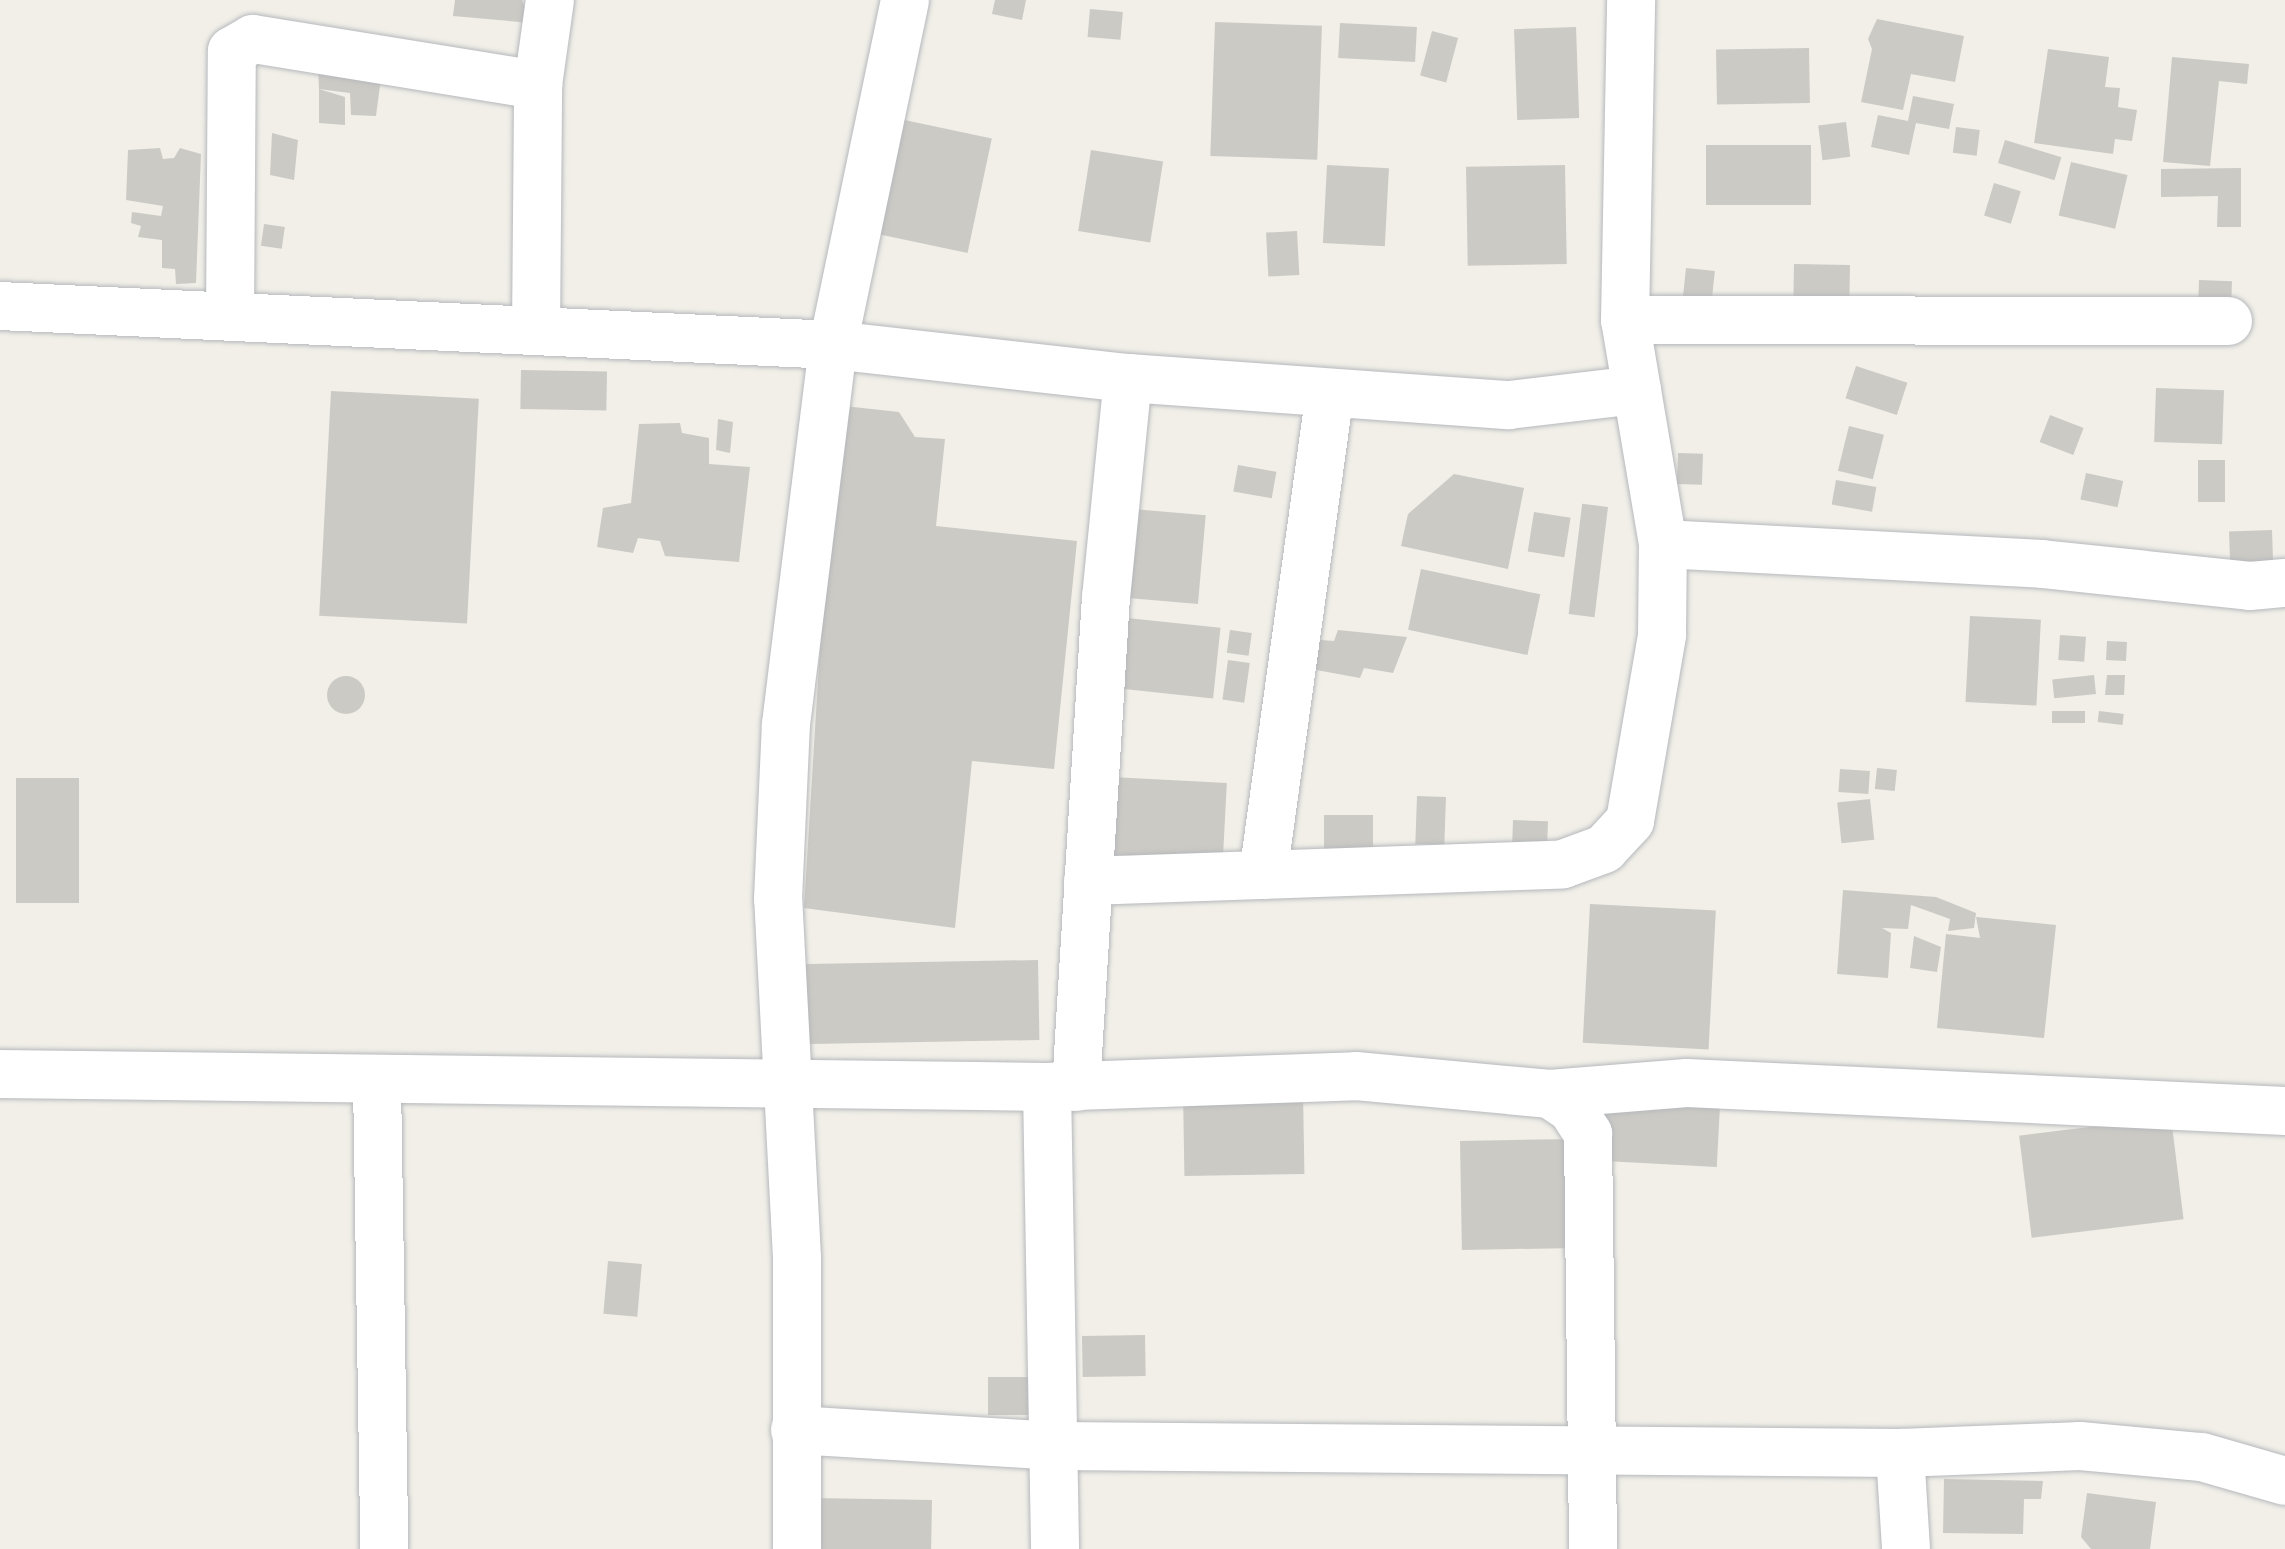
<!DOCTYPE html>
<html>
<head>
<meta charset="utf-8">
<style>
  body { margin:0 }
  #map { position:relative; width:2285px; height:1549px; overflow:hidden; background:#f1efe8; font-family:"Public Sans",sans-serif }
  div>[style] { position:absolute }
  .building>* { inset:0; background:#cccac5; transform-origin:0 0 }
  .round { border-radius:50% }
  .roads { filter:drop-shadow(0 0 2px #b5b8bc) drop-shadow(0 0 2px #b5b8bc) }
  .street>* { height:48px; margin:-24px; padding:0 24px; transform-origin:24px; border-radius:24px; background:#fff }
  span { translate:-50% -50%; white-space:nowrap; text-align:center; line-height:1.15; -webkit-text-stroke:9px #fff; paint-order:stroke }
</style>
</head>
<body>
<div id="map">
  <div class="building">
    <i style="clip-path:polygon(455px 0,522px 0,531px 23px,453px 16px)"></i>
    <i style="clip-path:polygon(995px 0,1026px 0,1022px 20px,992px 14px)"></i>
    <i style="left:1090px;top:9px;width:33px;height:28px;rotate:5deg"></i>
    <i style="clip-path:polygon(1877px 19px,1964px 36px,1955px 82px,1911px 74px,1903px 110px,1861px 102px,1872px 49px,1868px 39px)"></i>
    <i style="left:1215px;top:22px;width:107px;height:134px;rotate:2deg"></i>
    <i style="left:1340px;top:23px;width:77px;height:35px;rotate:3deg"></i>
    <i style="left:1576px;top:27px;width:91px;height:62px;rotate:88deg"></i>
    <i style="left:1432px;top:31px;width:27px;height:46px;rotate:15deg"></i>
    <i style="left:1809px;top:48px;width:55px;height:93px;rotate:89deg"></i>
    <i style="clip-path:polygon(2048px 49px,2109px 57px,2105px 87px,2120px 88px,2118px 107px,2137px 110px,2132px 141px,2115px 139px,2113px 154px,2034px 143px)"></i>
    <i style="clip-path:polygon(2172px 57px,2249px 64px,2247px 84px,2219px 81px,2210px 166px,2163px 162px)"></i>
    <i style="clip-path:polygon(318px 69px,381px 78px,376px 116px,351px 115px,350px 93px,319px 89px)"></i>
    <i style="clip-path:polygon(319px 89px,345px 97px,345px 125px,319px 123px)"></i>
    <i style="clip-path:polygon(1913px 96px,1954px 104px,1949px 129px,1916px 123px,1909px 155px,1871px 147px,1878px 115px,1908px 121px)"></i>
    <i style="left:895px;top:118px;width:99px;height:117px;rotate:12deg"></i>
    <i style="left:1846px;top:122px;width:35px;height:28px;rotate:83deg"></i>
    <i style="left:1956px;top:127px;width:24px;height:26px;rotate:7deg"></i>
    <i style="clip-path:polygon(272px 133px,298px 140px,294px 180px,270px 175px)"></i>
    <i style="left:2005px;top:140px;width:59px;height:24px;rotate:17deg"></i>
    <i style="left:1706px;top:145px;width:105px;height:60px"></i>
    <i style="clip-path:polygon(160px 148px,163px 159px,174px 158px,180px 148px,201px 154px,196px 283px,176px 284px,175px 269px,162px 268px,162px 240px,138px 237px,141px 226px,131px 223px,132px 212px,161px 216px,163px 206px,126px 200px,128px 150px)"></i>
    <i style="left:1091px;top:150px;width:73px;height:82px;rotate:9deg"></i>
    <i style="left:2071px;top:162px;width:58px;height:55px;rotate:13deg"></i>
    <i style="left:1327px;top:165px;width:62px;height:78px;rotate:3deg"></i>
    <i style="left:1565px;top:165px;width:99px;height:99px;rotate:89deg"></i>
    <i style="clip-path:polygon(2241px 168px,2241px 227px,2217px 227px,2218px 196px,2161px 197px,2161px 169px)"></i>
    <i style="left:1994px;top:183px;width:28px;height:34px;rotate:17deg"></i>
    <i style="left:264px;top:224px;width:21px;height:22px;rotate:8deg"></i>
    <i style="left:1297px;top:231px;width:44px;height:31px;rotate:87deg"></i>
    <i style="left:1794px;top:264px;width:56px;height:46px;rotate:1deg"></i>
    <i style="left:1686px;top:268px;width:29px;height:34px;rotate:6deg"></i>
    <i style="left:2199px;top:280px;width:33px;height:28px;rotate:2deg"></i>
    <i style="left:1856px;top:366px;width:54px;height:34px;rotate:18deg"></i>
    <i style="left:521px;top:370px;width:86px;height:39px;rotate:1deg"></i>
    <i style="left:2156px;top:388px;width:68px;height:54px;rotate:2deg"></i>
    <i style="left:331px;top:391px;width:148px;height:225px;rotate:3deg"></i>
    <i style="clip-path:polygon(835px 405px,899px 412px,915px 437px,945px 439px,936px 526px,1077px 541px,1054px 769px,972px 761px,955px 928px,804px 908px)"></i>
    <i style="left:2050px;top:415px;width:36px;height:29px;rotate:21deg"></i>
    <i style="clip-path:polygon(718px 419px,733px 422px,730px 453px,716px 450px)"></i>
    <i style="clip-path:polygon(680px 423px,682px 433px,709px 438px,709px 464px,750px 467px,739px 562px,665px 556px,660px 541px,638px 538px,633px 553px,597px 547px,603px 508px,631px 503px,639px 424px)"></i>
    <i style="left:1849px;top:426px;width:36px;height:46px;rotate:14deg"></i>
    <i style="left:1678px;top:453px;width:25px;height:31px;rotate:2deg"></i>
    <i style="left:2198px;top:460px;width:27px;height:42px"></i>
    <i style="left:1238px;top:465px;width:39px;height:27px;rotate:10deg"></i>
    <i style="left:2086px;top:473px;width:38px;height:27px;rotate:12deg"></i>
    <i style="clip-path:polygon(1454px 474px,1524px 488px,1508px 569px,1401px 546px,1408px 514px)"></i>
    <i style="left:1836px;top:480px;width:41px;height:25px;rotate:10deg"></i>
    <i style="left:1608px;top:507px;width:111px;height:26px;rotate:97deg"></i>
    <i style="left:1133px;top:509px;width:73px;height:89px;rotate:5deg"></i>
    <i style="left:1534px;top:512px;width:37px;height:40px;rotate:9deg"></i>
    <i style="left:2272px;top:530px;width:36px;height:43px;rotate:88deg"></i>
    <i style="left:1421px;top:569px;width:122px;height:62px;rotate:12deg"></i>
    <i style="left:1970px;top:616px;width:71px;height:86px;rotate:3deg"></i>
    <i style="left:1127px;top:618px;width:94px;height:71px;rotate:6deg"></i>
    <i style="left:1230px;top:630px;width:22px;height:23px;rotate:8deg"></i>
    <i style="clip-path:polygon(1338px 630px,1407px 637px,1393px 673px,1364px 668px,1360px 678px,1311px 669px,1309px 639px,1334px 641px)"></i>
    <i style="left:2060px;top:635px;width:26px;height:25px;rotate:4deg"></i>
    <i style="left:2107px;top:641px;width:20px;height:19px;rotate:3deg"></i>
    <i style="left:1228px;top:660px;width:22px;height:40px;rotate:8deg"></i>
    <i style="left:2094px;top:675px;width:19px;height:42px;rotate:84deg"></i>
    <i style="clip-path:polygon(2107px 675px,2125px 675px,2124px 695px,2105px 695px)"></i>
    <i class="round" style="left:327px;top:676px;width:38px;height:38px"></i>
    <i style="left:2052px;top:711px;width:33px;height:12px"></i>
    <i style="left:2099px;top:711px;width:25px;height:11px;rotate:7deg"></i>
    <i style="left:1877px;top:768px;width:20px;height:21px;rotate:6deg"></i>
    <i style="left:1840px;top:769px;width:30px;height:23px;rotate:4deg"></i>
    <i style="left:1112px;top:777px;width:115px;height:78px;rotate:3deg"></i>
    <i style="left:16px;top:778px;width:63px;height:125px"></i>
    <i style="left:1417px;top:796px;width:29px;height:48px;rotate:2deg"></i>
    <i style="left:1870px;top:799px;width:41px;height:33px;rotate:84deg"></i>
    <i style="left:1324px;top:815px;width:49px;height:40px"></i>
    <i style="left:1513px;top:820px;width:35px;height:29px;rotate:2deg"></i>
    <i style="clip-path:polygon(1843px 890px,1936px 897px,1976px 913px,1974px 928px,1948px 931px,1950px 919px,1911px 905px,1908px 929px,1882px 928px,1891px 933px,1888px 978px,1837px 974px)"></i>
    <i style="left:1590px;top:904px;width:126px;height:139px;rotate:3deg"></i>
    <i style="clip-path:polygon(1976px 917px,2056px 925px,2044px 1038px,1937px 1028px,1946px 934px,1980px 938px)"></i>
    <i style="clip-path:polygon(1914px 936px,1941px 947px,1937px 972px,1910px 968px)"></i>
    <i style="left:1038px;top:960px;width:80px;height:243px;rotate:89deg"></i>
    <i style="left:1303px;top:1092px;width:82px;height:120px;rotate:89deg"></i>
    <i style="left:1720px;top:1105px;width:62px;height:117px;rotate:93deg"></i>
    <i style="left:2171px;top:1117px;width:103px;height:153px;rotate:83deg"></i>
    <i style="left:1574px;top:1139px;width:109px;height:114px;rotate:89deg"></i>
    <i style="left:608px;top:1261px;width:34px;height:53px;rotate:5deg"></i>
    <i style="left:1145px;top:1335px;width:41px;height:63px;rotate:89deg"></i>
    <i style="left:988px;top:1377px;width:41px;height:38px"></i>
    <i style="clip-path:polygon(1944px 1479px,2043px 1481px,2041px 1499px,2024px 1499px,2023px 1534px,1943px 1533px)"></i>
    <i style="clip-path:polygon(2087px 1493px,2156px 1502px,2150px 1549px,2091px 1549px,2081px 1537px)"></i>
    <i style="left:814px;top:1498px;width:118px;height:51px;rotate:1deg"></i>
  </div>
  <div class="roads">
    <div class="street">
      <i style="left:0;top:306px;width:834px;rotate:2.68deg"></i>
      <i style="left:833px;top:345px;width:297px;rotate:6.4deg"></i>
      <i style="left:1128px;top:378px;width:382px;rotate:4.1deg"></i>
      <i style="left:1509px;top:405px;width:129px;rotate:-6.7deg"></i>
      <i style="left:230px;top:317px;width:266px;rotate:-89.6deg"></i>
      <i style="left:232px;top:51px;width:24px;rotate:-30deg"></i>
      <i style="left:253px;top:39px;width:289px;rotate:9.2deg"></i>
      <i style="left:1625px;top:320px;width:603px;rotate:0.1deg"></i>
      <i style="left:536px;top:331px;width:246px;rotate:-89.5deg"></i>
      <i style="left:538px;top:85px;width:86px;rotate:-82deg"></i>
      <i style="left:1663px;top:544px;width:380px;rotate:3deg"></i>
      <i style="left:2042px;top:564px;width:209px;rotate:6deg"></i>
      <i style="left:2250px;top:586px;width:35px;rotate:-5deg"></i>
      <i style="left:1263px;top:875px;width:485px;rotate:-82.1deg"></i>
      <i style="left:1088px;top:881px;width:475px;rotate:-2deg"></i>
      <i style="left:1563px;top:864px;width:44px;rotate:-20.1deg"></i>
      <i style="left:1604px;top:849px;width:38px;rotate:-47deg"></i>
      <i style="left:1630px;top:821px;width:189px;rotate:-80.2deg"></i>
      <i style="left:1662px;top:635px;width:91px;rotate:-89.4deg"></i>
      <i style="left:1663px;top:544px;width:227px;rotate:-99.6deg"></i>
      <i style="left:1625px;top:320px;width:320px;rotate:-88.9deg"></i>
      <i style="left:0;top:1074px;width:1047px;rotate:0.71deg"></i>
      <i style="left:1047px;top:1087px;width:309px;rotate:-2deg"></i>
      <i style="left:1356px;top:1076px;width:195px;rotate:5.3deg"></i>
      <i style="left:1550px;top:1094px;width:27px;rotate:34deg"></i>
      <i style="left:1572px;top:1109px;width:30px;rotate:57deg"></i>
      <i style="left:1588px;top:1134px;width:415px;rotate:89.3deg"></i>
      <i style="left:377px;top:1081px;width:468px;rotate:89.1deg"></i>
      <i style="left:1047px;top:1087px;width:462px;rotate:89deg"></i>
      <i style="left:1076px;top:1087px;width:490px;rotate:-86.5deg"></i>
      <i style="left:1106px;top:598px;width:221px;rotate:-84.3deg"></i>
      <i style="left:1550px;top:1094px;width:137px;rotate:-4.6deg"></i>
      <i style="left:1687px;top:1083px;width:599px;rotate:2.68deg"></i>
      <i style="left:795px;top:1430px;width:261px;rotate:3.5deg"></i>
      <i style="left:1056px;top:1446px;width:844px;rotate:0.48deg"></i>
      <i style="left:1900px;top:1453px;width:180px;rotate:-2.2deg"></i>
      <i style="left:2080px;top:1446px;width:122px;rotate:5.2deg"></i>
      <i style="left:2202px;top:1457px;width:86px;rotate:16.1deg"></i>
      <i style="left:1900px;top:1453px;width:96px;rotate:86.4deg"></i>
      <i style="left:797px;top:1549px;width:291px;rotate:-90deg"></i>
      <i style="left:797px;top:1258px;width:360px;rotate:-93deg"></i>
      <i style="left:778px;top:899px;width:175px;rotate:-87.4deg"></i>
      <i style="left:786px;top:724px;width:382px;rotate:-82.9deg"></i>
      <i style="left:833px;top:345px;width:352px;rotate:-78.2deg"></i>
    </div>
  </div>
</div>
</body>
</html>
